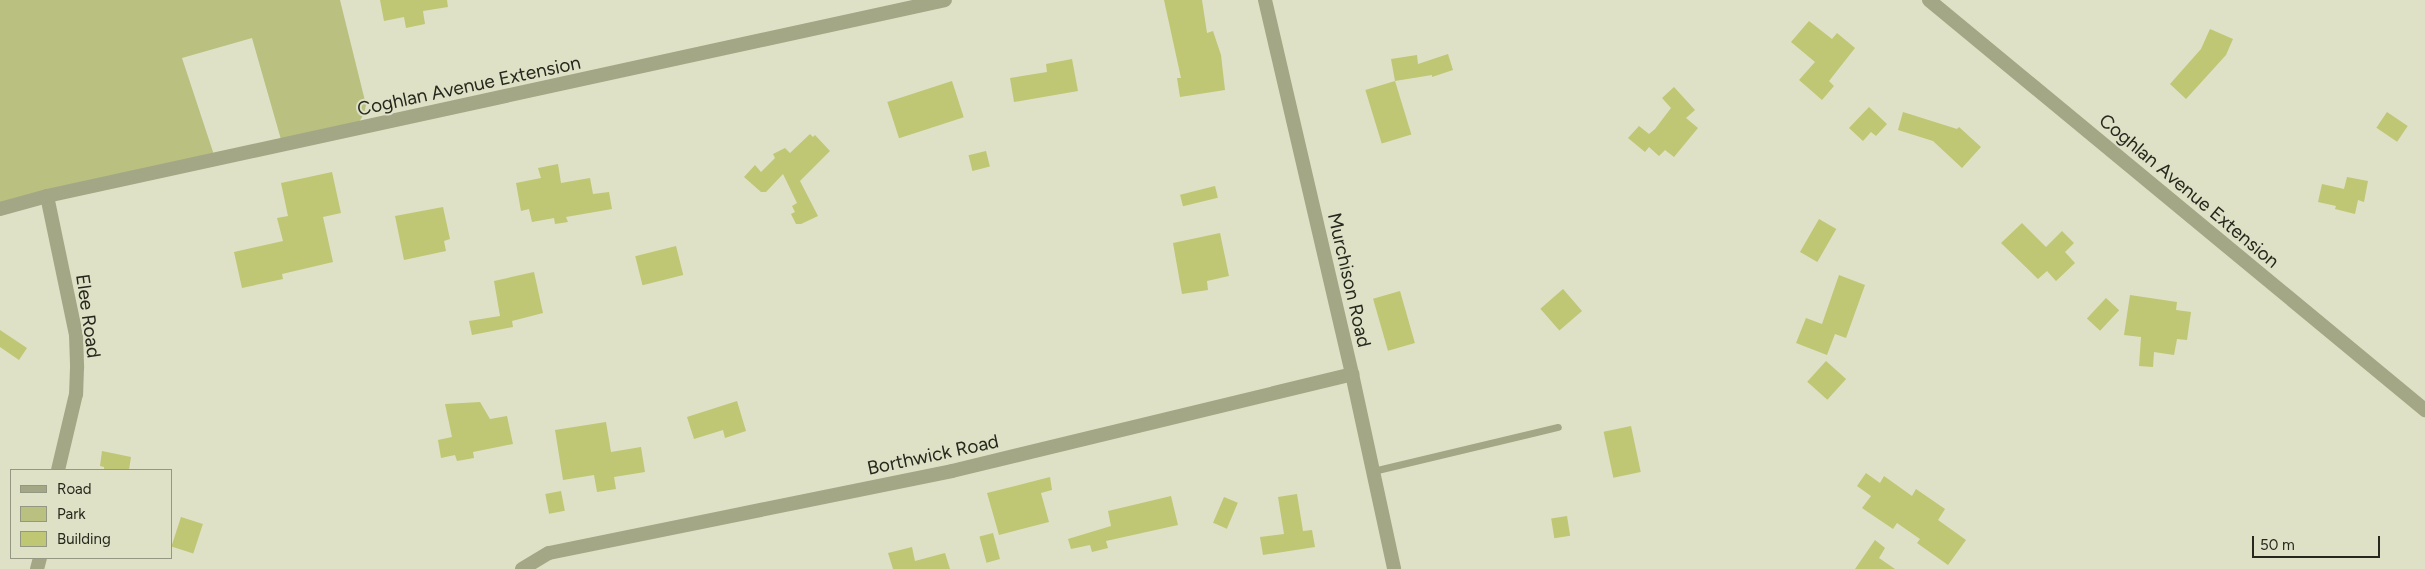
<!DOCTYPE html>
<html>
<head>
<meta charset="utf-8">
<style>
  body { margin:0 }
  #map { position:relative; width:2425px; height:569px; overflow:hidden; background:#dee1c5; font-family:Figtree,sans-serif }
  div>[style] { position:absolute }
  .green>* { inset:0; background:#b9c080 }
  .building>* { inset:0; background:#bfc674; transform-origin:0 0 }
  .lane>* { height:7px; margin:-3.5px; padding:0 3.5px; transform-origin:3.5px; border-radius:3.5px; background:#a3a785 }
  .street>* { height:14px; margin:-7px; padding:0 7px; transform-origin:7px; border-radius:7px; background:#a3a785 }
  span { translate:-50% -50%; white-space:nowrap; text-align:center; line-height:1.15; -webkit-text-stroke:4px #dee1c5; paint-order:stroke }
  .street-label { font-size:19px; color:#26281d }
  .legend { position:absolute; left:10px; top:469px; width:162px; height:90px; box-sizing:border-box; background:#dee1c5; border:1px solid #949782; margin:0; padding:6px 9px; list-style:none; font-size:15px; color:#26281d }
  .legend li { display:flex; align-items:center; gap:10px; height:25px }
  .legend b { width:25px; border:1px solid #949782 }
  .scale { position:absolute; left:2252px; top:536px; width:128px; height:22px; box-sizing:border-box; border:2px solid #26281d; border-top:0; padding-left:6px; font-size:15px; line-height:18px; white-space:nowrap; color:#26281d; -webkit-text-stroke:4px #dee1c5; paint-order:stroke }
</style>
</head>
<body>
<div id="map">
  <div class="green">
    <i style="clip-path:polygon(0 0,340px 0,366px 105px,364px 114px,359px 122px,282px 143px,252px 38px,182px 58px,215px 158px,0 205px)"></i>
  </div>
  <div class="building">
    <i style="clip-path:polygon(380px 0,447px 0,448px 7px,423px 11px,425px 24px,406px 28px,404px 17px,384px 21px)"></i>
    <i style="clip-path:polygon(1164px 0,1202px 0,1207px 33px,1213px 31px,1221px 55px,1225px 90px,1180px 97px,1177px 78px,1181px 78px)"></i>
    <i style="clip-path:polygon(1809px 21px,1832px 39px,1837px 33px,1855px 48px,1829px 81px,1834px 86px,1822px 100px,1799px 80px,1815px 62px,1791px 42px)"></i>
    <i style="clip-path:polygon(2210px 29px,2233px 39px,2226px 55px,2186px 99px,2170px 84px,2201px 49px)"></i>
    <i style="clip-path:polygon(1448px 54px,1453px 70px,1432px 77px,1432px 75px,1395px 81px,1391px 59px,1417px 55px,1418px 64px)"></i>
    <i style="clip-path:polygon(1072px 59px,1078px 91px,1014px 102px,1010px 78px,1047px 72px,1046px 64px)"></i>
    <i style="left:952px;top:81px;width:38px;height:68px;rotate:72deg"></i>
    <i style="left:1395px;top:81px;width:56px;height:31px;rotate:73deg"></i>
    <i style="clip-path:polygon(1674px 87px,1695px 110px,1686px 118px,1698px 128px,1674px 157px,1665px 150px,1659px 156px,1649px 147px,1645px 152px,1628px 138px,1639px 126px,1649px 134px,1655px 129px,1671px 108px,1662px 98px)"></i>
    <i style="clip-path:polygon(1869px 107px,1887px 124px,1876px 136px,1871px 132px,1863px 141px,1849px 128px)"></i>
    <i style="clip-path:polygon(1903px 112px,1957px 129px,1959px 127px,1981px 147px,1962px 168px,1933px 141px,1898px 130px)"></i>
    <i style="left:2387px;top:112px;width:25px;height:19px;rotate:34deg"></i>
    <i style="clip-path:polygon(810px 134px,813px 137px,815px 135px,830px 151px,800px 181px,818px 216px,801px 224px,796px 224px,791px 214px,795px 212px,792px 206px,797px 203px,783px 174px,766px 192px,761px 192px,744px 177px,755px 165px,761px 172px,775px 158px,773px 154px,785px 148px,790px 153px)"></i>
    <i style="left:986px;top:151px;width:16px;height:18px;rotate:76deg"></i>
    <i style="clip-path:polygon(558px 164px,561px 183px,590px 178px,593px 194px,609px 192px,612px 209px,566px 217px,568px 222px,555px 224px,554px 218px,532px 222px,529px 209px,521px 211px,516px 183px,541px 178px,538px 168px)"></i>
    <i style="clip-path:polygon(332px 172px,341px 213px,323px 217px,333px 262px,282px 274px,283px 279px,242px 288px,234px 252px,283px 241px,277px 218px,288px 216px,281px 183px)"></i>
    <i style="clip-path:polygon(2347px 177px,2368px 181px,2364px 202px,2358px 200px,2355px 214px,2335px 209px,2336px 206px,2318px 202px,2322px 184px,2344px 189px)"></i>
    <i style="left:1215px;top:186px;width:12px;height:36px;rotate:76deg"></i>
    <i style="clip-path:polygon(443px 207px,450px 239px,444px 241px,446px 251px,404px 260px,395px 216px)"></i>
    <i style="left:1819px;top:219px;width:20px;height:38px;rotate:30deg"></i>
    <i style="clip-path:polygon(2022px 223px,2046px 247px,2062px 231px,2074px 243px,2065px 252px,2075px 263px,2056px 281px,2047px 271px,2038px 279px,2001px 243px)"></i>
    <i style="clip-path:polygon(1220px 233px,1229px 276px,1207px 281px,1208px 290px,1182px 294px,1173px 243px)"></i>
    <i style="left:676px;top:246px;width:30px;height:42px;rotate:76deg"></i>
    <i style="clip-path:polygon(534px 272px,543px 313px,512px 321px,513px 327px,472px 335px,469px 321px,500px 316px,494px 281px)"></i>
    <i style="clip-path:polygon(1839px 275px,1865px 285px,1846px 338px,1835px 334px,1827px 355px,1796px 343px,1806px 318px,1822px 324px)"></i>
    <i style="left:1563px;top:289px;width:29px;height:30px;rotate:49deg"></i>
    <i style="left:1400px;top:291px;width:54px;height:28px;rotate:74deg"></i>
    <i style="clip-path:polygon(2130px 295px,2177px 302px,2176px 310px,2191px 312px,2187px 340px,2177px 339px,2174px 355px,2154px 352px,2153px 367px,2139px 366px,2141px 337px,2124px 335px)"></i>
    <i style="left:2106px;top:298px;width:18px;height:28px;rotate:43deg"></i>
    <i style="clip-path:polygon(0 330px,27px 348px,19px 360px,0 347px)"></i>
    <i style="left:1826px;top:361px;width:27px;height:28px;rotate:42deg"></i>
    <i style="clip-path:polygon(737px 401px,746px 431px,725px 438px,723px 430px,694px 439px,687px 417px)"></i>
    <i style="clip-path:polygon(480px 402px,490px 419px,507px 416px,513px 444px,473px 452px,474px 458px,457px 461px,455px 455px,441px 458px,438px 440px,452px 437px,445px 404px)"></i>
    <i style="clip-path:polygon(606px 422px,611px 452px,641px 447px,645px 472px,614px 477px,616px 489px,597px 492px,594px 475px,563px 480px,555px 430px)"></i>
    <i style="left:1631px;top:426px;width:47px;height:28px;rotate:78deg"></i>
    <i style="clip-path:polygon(102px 451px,131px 457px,129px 470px,104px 470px,104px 467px,100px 466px)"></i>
    <i style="clip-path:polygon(1866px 473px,1880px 483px,1884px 476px,1912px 496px,1916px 489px,1945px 509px,1938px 520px,1966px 540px,1948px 565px,1917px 543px,1920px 539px,1897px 523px,1893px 529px,1862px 508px,1871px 496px,1857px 486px)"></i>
    <i style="clip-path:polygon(1050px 477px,1052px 490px,1041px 493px,1049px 522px,999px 535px,987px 493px)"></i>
    <i style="left:561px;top:491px;width:20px;height:16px;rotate:79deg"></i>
    <i style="clip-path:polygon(1297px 494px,1303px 531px,1312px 530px,1315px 547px,1263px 555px,1260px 537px,1284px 534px,1278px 497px)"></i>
    <i style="clip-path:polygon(1171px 496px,1178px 525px,1106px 541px,1108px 548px,1092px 552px,1090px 545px,1071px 549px,1068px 539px,1111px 526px,1108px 511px)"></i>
    <i style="left:1224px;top:497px;width:15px;height:28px;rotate:23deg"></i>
    <i style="left:1567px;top:516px;width:20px;height:16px;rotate:81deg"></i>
    <i style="left:181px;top:517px;width:23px;height:31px;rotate:18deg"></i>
    <i style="left:993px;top:533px;width:27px;height:14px;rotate:75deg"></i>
    <i style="clip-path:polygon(1875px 540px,1885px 548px,1879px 558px,1895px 569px,1855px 569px)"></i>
    <i style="clip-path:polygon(912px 547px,915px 561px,945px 553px,950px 569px,893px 569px,888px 553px)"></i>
  </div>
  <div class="lane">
    <i style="left:1373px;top:471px;width:190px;rotate:-13.4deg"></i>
  </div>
  <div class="street">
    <i style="left:1265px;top:0;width:384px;rotate:76.9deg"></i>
    <i style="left:1352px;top:374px;width:199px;rotate:77.8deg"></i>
    <i style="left:1929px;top:0;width:644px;rotate:39.58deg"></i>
    <i style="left:47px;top:196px;width:142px;rotate:78.2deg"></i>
    <i style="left:76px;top:335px;width:33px;rotate:88deg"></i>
    <i style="left:77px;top:368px;width:26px;rotate:92deg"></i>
    <i style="left:76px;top:394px;width:78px;rotate:103.3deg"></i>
    <i style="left:0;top:209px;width:49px;rotate:-15.5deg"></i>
    <i style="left:47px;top:196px;width:919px;rotate:-12.31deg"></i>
    <i style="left:37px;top:569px;width:11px;rotate:-75deg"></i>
    <i style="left:522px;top:569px;width:31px;rotate:-31deg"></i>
    <i style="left:549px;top:553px;width:411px;rotate:-11.5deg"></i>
    <i style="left:952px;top:471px;width:412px;rotate:-13.6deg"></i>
  </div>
  <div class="street-label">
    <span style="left:469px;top:86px;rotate:-12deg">Coghlan Avenue Extension</span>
    <span style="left:2189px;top:191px;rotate:40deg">Coghlan Avenue Extension</span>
    <span style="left:1349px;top:280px;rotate:77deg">Murchison Road</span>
    <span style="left:88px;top:316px;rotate:82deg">Elee Road</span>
    <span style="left:933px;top:455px;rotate:-12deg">Borthwick Road</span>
  </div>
  <ul class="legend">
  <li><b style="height:6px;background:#a3a785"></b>Road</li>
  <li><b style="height:14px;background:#b9c080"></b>Park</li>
  <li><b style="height:14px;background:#bfc674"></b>Building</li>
  </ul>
  <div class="scale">50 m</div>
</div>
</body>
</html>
